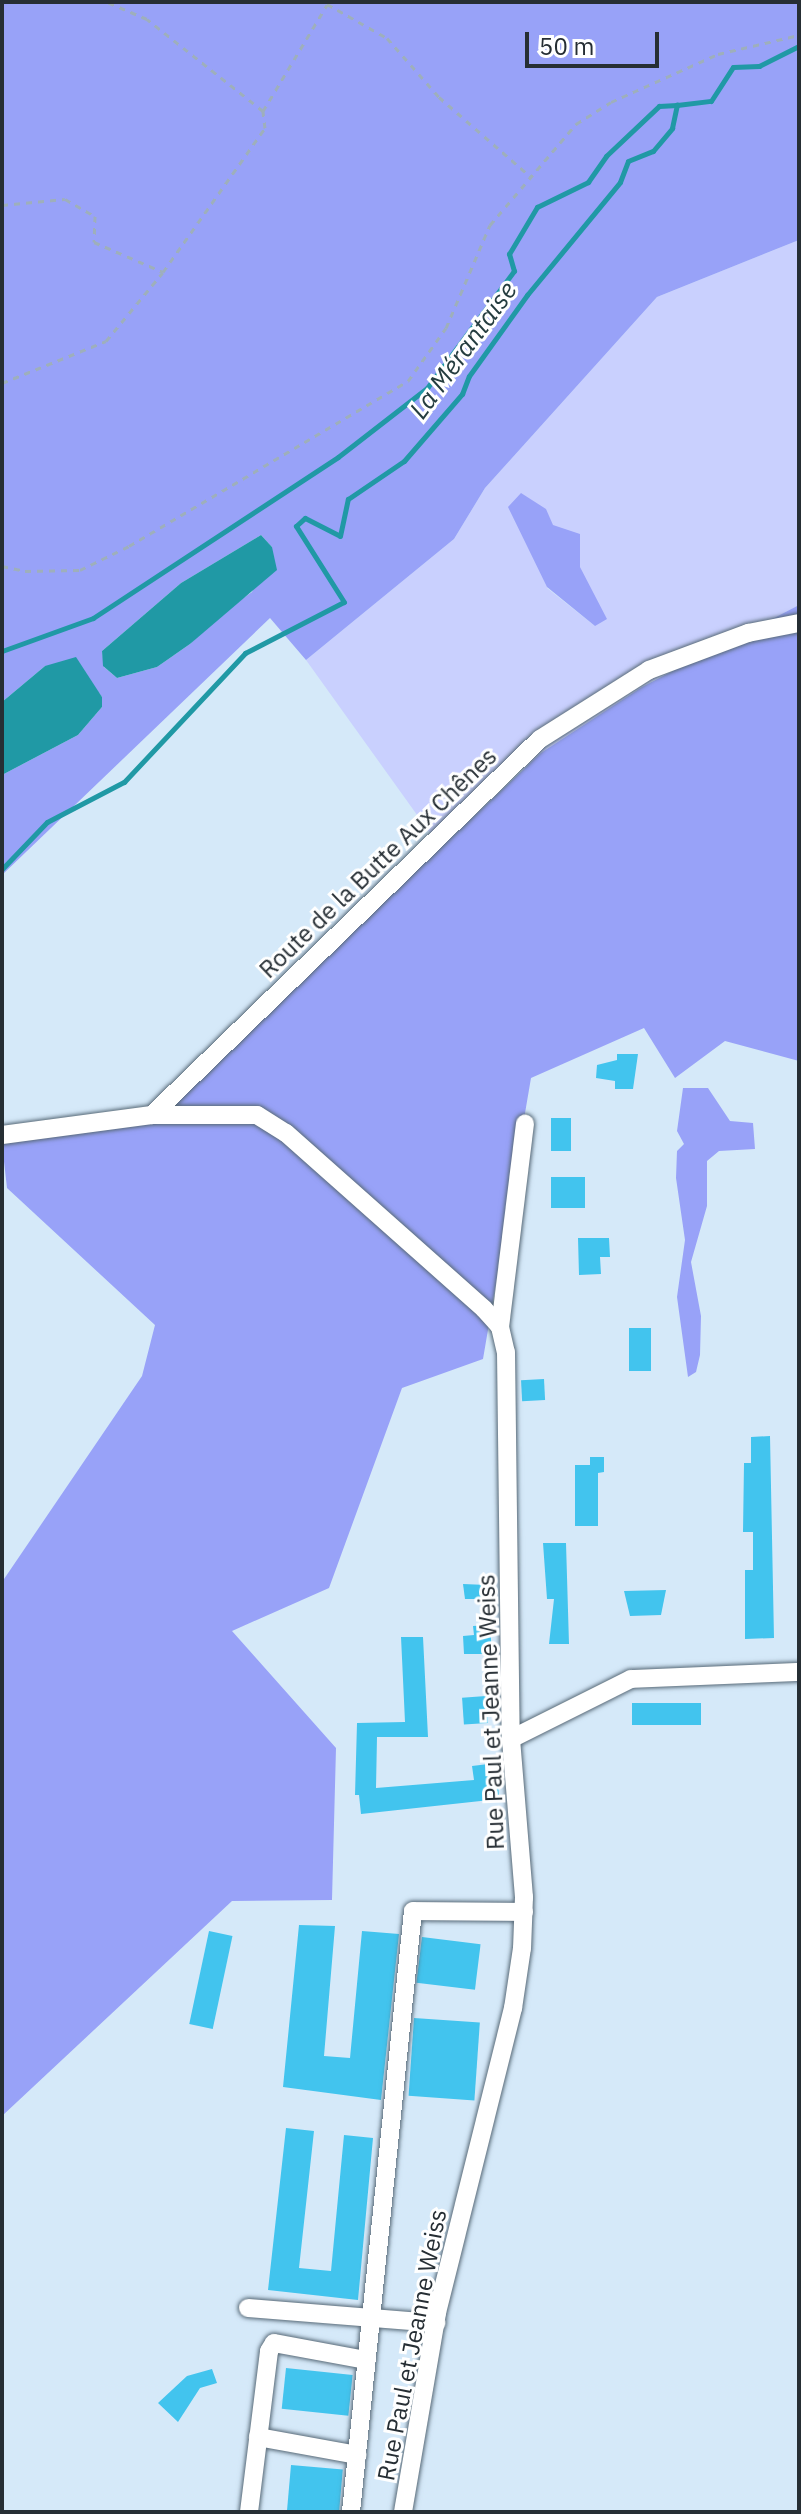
<!DOCTYPE html>
<html>
<head>
<meta charset="utf-8">
<style>
  body { margin:0 }
  #map { position:relative; width:801px; height:2514px; overflow:hidden; background:#d5e9f9; font-family:"IBM Plex Sans",sans-serif }
  div>[style] { position:absolute }
  .green>* { inset:0; background:#c9d0fe }
  .forest>* { inset:0; background:#98a2f8 }
  .water>* { inset:0; background:#2099a5 }
  .stream>* { height:5px; margin:-2.5px; padding:0 2.5px; transform-origin:2.5px; border-radius:2.5px; background:#2099a5 }
  .building>* { inset:0; background:#42c4ee; transform-origin:0 0 }
  .path>* { height:3px; margin-top:-1.5px; transform-origin:0; background:repeating-linear-gradient(90deg,#9eafbb 0 6px,transparent 0 12px) }
  .roads { filter:drop-shadow(0 0 2px #586a78) drop-shadow(0 0 2px #586a78) }
  .minor>* { height:18px; margin:-9px; padding:0 9px; transform-origin:9px; border-radius:9px; background:#fff }
  span { translate:-50% -50%; white-space:nowrap; text-align:center; line-height:1.15; -webkit-text-stroke:6px #fff; paint-order:stroke }
  .street-label { font-size:24px; color:#262e34 }
  .water-label { font-size:26px; color:#253d40; font-style:italic }
  .frame { position:absolute; inset:0; border:4px solid #262e34; pointer-events:none }
  .scale { position:absolute; left:525px; top:32px; width:134px; height:36px; box-sizing:border-box; border:4px solid #262e34; border-top:0; padding-left:10px; font-size:24px; line-height:28px; white-space:nowrap; color:#262e34; -webkit-text-stroke:6px #fff; paint-order:stroke }
</style>
</head>
<body>
<div id="map">
  <div class="green">
    <i style="clip-path:polygon(evenodd,799px 240px,799px 605px,641px 687px,430px 833px,306px 660px,454px 539px,485px 488px,657px 297px,799px 240px,579px 534px,580px 567px,595px 626px,547px 588px,579px 534px)"></i>
  </div>
  <div class="forest">
    <i style="clip-path:polygon(evenodd,2px 2px,799px 2px,799px 240px,657px 297px,485px 488px,454px 539px,306px 660px,270px 618px,2px 875px,2px 775px,78px 735px,102px 707px,102px 697px,82px 671px,45px 666px,2px 702px,2px 2px,261px 535px,272px 547px,252px 592px,218px 616px,190px 644px,157px 667px,117px 678px,104px 667px,102px 651px,181px 583px,261px 535px)"></i>
    <i style="clip-path:polygon(521px 493px,546px 509px,553px 525px,580px 534px,580px 567px,607px 619px,595px 626px,547px 587px,508px 507px)"></i>
    <i style="clip-path:polygon(799px 605px,799px 1061px,725px 1041px,675px 1078px,644px 1028px,531px 1078px,483px 1359px,402px 1388px,329px 1588px,232px 1631px,336px 1748px,332px 1900px,232px 1901px,2px 2116px,2px 1582px,142px 1376px,155px 1325px,7px 1188px,2px 1144px,149px 1122px,541px 753px,642px 687px)"></i>
    <i style="clip-path:polygon(683px 1088px,708px 1088px,730px 1121px,753px 1123px,755px 1149px,719px 1151px,707px 1161px,707px 1206px,691px 1262px,701px 1316px,700px 1355px,696px 1372px,688px 1377px,677px 1297px,685px 1240px,676px 1178px,677px 1151px,684px 1144px,677px 1131px)"></i>
  </div>
  <div class="water">
    <i style="clip-path:polygon(261px 535px,272px 547px,277px 570px,190px 644px,157px 667px,117px 678px,103px 666px,102px 651px,181px 583px)"></i>
    <i style="clip-path:polygon(76px 657px,102px 697px,102px 707px,78px 735px,2px 775px,2px 702px,45px 666px)"></i>
  </div>
  <div class="stream">
    <i style="left:2px;top:651px;width:97px;rotate:-19.9deg"></i>
    <i style="left:93px;top:618px;width:293px;rotate:-33.3deg"></i>
    <i style="left:338px;top:457px;width:113px;rotate:-37.8deg"></i>
    <i style="left:427px;top:388px;width:146px;rotate:-53.4deg"></i>
    <i style="left:514px;top:271px;width:18px;rotate:-106deg"></i>
    <i style="left:509px;top:254px;width:55px;rotate:-59.2deg"></i>
    <i style="left:537px;top:207px;width:57px;rotate:-26.1deg"></i>
    <i style="left:588px;top:182px;width:32px;rotate:-55deg"></i>
    <i style="left:606px;top:156px;width:73px;rotate:-43.3deg"></i>
    <i style="left:659px;top:106px;width:18px;rotate:-3deg"></i>
    <i style="left:2px;top:869px;width:65px;rotate:-46.2deg"></i>
    <i style="left:47px;top:822px;width:87px;rotate:-27.5deg"></i>
    <i style="left:124px;top:782px;width:177px;rotate:-46.8deg"></i>
    <i style="left:245px;top:653px;width:111px;rotate:-27.3deg"></i>
    <i style="left:344px;top:602px;width:90px;rotate:-122.3deg"></i>
    <i style="left:296px;top:526px;width:12px;rotate:-42deg"></i>
    <i style="left:305px;top:518px;width:39px;rotate:27deg"></i>
    <i style="left:340px;top:536px;width:38px;rotate:-78deg"></i>
    <i style="left:348px;top:499px;width:68px;rotate:-34.2deg"></i>
    <i style="left:404px;top:461px;width:89px;rotate:-49.1deg"></i>
    <i style="left:462px;top:394px;width:19px;rotate:-69deg"></i>
    <i style="left:469px;top:376px;width:100px;rotate:-54.4deg"></i>
    <i style="left:527px;top:295px;width:146px;rotate:-50.5deg"></i>
    <i style="left:620px;top:182px;width:22px;rotate:-69deg"></i>
    <i style="left:628px;top:161px;width:27px;rotate:-22deg"></i>
    <i style="left:653px;top:151px;width:30px;rotate:-50deg"></i>
    <i style="left:672px;top:128px;width:24px;rotate:-78deg"></i>
    <i style="left:677px;top:105px;width:34px;rotate:-7deg"></i>
    <i style="left:711px;top:101px;width:40px;rotate:-57.1deg"></i>
    <i style="left:733px;top:67px;width:26px;rotate:-2deg"></i>
    <i style="left:759px;top:66px;width:45px;rotate:-26.6deg"></i>
  </div>
  <div class="building">
    <i style="clip-path:polygon(617px 1054px,638px 1054px,633px 1089px,615px 1089px,615px 1081px,596px 1078px,597px 1065px,617px 1060px)"></i>
    <i style="left:551px;top:1118px;width:20px;height:33px"></i>
    <i style="left:551px;top:1177px;width:34px;height:31px"></i>
    <i style="clip-path:polygon(578px 1238px,609px 1238px,610px 1257px,600px 1257px,601px 1274px,579px 1275px)"></i>
    <i style="left:629px;top:1328px;width:22px;height:43px"></i>
    <i style="left:544px;top:1379px;width:21px;height:23px;rotate:87deg"></i>
    <i style="clip-path:polygon(770px 1436px,774px 1638px,745px 1639px,745px 1570px,753px 1570px,753px 1532px,743px 1532px,744px 1463px,751px 1463px,751px 1437px)"></i>
    <i style="clip-path:polygon(590px 1457px,604px 1457px,604px 1472px,598px 1473px,598px 1526px,575px 1526px,575px 1465px,590px 1465px)"></i>
    <i style="clip-path:polygon(543px 1543px,566px 1543px,569px 1644px,549px 1644px,554px 1599px,547px 1599px)"></i>
    <i style="clip-path:polygon(463px 1584px,487px 1585px,488px 1599px,465px 1599px)"></i>
    <i style="clip-path:polygon(666px 1590px,661px 1615px,630px 1616px,624px 1591px)"></i>
    <i style="clip-path:polygon(490px 1625px,492px 1654px,464px 1654px,463px 1636px,474px 1635px,473px 1626px)"></i>
    <i style="clip-path:polygon(401px 1637px,423px 1637px,428px 1737px,377px 1737px,376px 1788px,474px 1780px,472px 1766px,497px 1763px,499px 1799px,361px 1814px,359px 1795px,355px 1795px,357px 1723px,405px 1722px)"></i>
    <i style="left:486px;top:1696px;width:27px;height:24px;rotate:86deg"></i>
    <i style="left:701px;top:1703px;width:22px;height:69px;rotate:90deg"></i>
    <i style="clip-path:polygon(299px 1925px,335px 1926px,324px 2056px,350px 2058px,362px 1931px,399px 1934px,381px 2100px,283px 2087px)"></i>
    <i style="left:209px;top:1931px;width:24px;height:95px;rotate:12deg"></i>
    <i style="left:422px;top:1937px;width:59px;height:46px;rotate:7deg"></i>
    <i style="left:414px;top:2018px;width:66px;height:78px;rotate:4deg"></i>
    <i style="clip-path:polygon(286px 2128px,314px 2131px,299px 2268px,331px 2271px,344px 2135px,373px 2138px,358px 2300px,268px 2290px)"></i>
    <i style="left:286px;top:2368px;width:67px;height:41px;rotate:6deg"></i>
    <i style="clip-path:polygon(212px 2369px,217px 2383px,200px 2388px,178px 2422px,158px 2403px,187px 2376px)"></i>
    <i style="left:291px;top:2465px;width:52px;height:47px;rotate:5deg"></i>
  </div>
  <div class="path">
    <i style="left:327px;top:4px;width:69px;rotate:29.5deg"></i>
    <i style="left:387px;top:38px;width:79px;rotate:48.6deg"></i>
    <i style="left:439px;top:97px;width:122px;rotate:41deg"></i>
    <i style="left:263px;top:111px;width:124px;rotate:-58.9deg"></i>
    <i style="left:2px;top:205px;width:63px;rotate:-5.4deg"></i>
    <i style="left:65px;top:199px;width:34px;rotate:30deg"></i>
    <i style="left:95px;top:216px;width:26px;rotate:92deg"></i>
    <i style="left:94px;top:242px;width:75px;rotate:23.5deg"></i>
    <i style="left:2px;top:383px;width:112px;rotate:-22deg"></i>
    <i style="left:106px;top:341px;width:89px;rotate:-50.4deg"></i>
    <i style="left:163px;top:272px;width:176px;rotate:-54.7deg"></i>
    <i style="left:265px;top:128px;width:17px;rotate:-97deg"></i>
    <i style="left:263px;top:111px;width:148px;rotate:-141.6deg"></i>
    <i style="left:147px;top:19px;width:43px;rotate:-157deg"></i>
    <i style="left:2px;top:566px;width:24px;rotate:12deg"></i>
    <i style="left:25px;top:571px;width:55px;rotate:-1deg"></i>
    <i style="left:80px;top:570px;width:55px;rotate:-26.1deg"></i>
    <i style="left:129px;top:546px;width:324px;rotate:-30.6deg"></i>
    <i style="left:408px;top:381px;width:65px;rotate:-54.4deg"></i>
    <i style="left:446px;top:328px;width:112px;rotate:-66.9deg"></i>
    <i style="left:490px;top:225px;width:133px;rotate:-49.6deg"></i>
    <i style="left:576px;top:124px;width:41px;rotate:-32.2deg"></i>
    <i style="left:611px;top:102px;width:117px;rotate:-24.2deg"></i>
    <i style="left:718px;top:54px;width:83px;rotate:-13.2deg"></i>
  </div>
  <div class="roads">
    <div class="minor">
      <i style="left:152px;top:1115px;width:105px"></i>
      <i style="left:257px;top:1115px;width:34px;rotate:32deg"></i>
      <i style="left:286px;top:1133px;width:265px;rotate:41.6deg"></i>
      <i style="left:484px;top:1309px;width:24px;rotate:48deg"></i>
      <i style="left:500px;top:1327px;width:26px;rotate:77deg"></i>
      <i style="left:506px;top:1352px;width:387px;rotate:89.3deg"></i>
      <i style="left:511px;top:1739px;width:159px;rotate:85.3deg"></i>
      <i style="left:524px;top:1897px;width:51px;rotate:92.2deg"></i>
      <i style="left:522px;top:1948px;width:61px;rotate:98.5deg"></i>
      <i style="left:513px;top:2008px;width:314px;rotate:104deg"></i>
      <i style="left:437px;top:2313px;width:202px;rotate:99.7deg"></i>
      <i style="left:2px;top:1135px;width:151px;rotate:-7.6deg"></i>
      <i style="left:152px;top:1115px;width:540px;rotate:-44.1deg"></i>
      <i style="left:540px;top:739px;width:129px;rotate:-32.3deg"></i>
      <i style="left:649px;top:670px;width:106px;rotate:-20.5deg"></i>
      <i style="left:748px;top:633px;width:52px;rotate:-11.1deg"></i>
      <i style="left:500px;top:1327px;width:205px;rotate:-83deg"></i>
      <i style="left:511px;top:1739px;width:134px;rotate:-26.6deg"></i>
      <i style="left:631px;top:1679px;width:168px;rotate:-2.4deg"></i>
      <i style="left:248px;top:2308px;width:189px;rotate:4.6deg"></i>
      <i style="left:258px;top:2437px;width:101px;rotate:10.3deg"></i>
      <i style="left:249px;top:2512px;width:162px;rotate:-82.9deg"></i>
      <i style="left:269px;top:2351px;width:9px;rotate:-58deg"></i>
      <i style="left:274px;top:2343px;width:94px;rotate:10.5deg"></i>
      <i style="left:351px;top:2512px;width:604px;rotate:-84.11deg"></i>
      <i style="left:413px;top:1911px;width:111px;rotate:0.5deg"></i>
    </div>
  </div>
  <div class="street-label">
    <span style="left:378px;top:863px;rotate:-44deg">Route de la Butte Aux Chênes</span>
    <span style="left:491px;top:1712px;rotate:-92deg">Rue Paul et Jeanne Weiss</span>
    <span style="left:412px;top:2345px;rotate:-79deg">Rue Paul et Jeanne Weiss</span>
  </div>
  <div class="water-label">
    <span style="left:463px;top:350px;rotate:-54deg">La Mérantaise</span>
  </div>
  <div class="frame"></div>
  <div class="scale">50 m</div>
</div>
</body>
</html>
